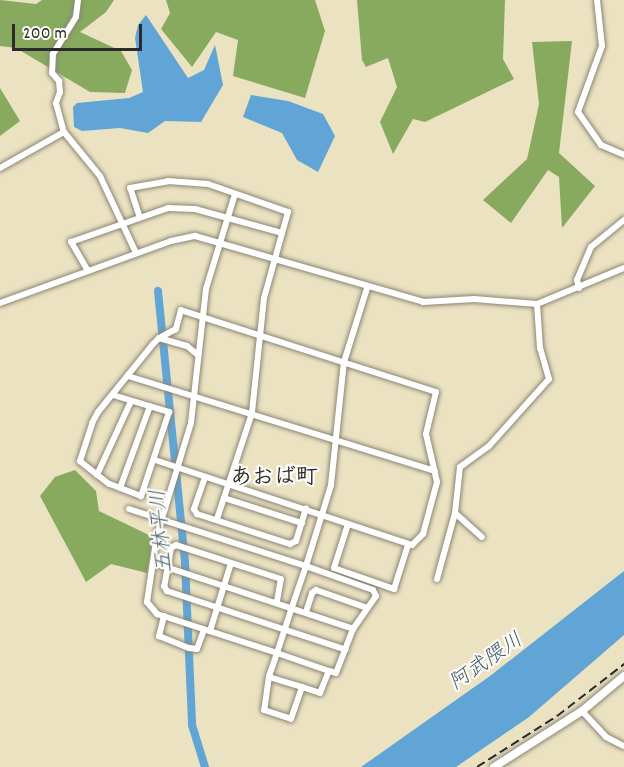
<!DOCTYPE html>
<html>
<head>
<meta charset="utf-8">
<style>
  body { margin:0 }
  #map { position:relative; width:624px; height:767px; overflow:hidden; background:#ebe2c2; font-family:Dekko,"Klee One",sans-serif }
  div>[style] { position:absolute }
  .forest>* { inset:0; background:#87aa5e }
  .water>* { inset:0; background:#61a5d6 }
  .river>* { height:8px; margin:-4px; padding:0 4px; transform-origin:4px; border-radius:4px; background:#61a5d6 }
  .roads { filter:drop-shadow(0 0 2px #8b8676) drop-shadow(0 0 2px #8b8676) }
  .minor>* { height:6px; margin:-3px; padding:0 3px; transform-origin:3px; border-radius:3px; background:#fff }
  .major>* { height:8px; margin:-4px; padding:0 4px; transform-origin:4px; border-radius:4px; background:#fff }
  .rail>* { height:1.5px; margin-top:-0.75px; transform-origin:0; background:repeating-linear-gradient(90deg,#2b2b2b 0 9px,transparent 0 13.5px) }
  span { translate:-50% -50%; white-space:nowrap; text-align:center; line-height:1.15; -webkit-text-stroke:4.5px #fdfcf7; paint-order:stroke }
  .water-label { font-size:21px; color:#415c6f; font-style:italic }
  .quarter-label { font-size:22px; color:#2b2b2b; font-weight:700 }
  .scale { position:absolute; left:12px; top:24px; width:130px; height:27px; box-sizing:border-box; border:3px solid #2b2b2b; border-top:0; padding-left:8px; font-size:18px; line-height:21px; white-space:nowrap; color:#2b2b2b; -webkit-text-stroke:4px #fdfcf7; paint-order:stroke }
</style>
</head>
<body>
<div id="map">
  <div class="forest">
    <i style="clip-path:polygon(0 0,36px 4px,42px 0,114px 0,106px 12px,80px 32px,121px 51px,132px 70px,125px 93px,90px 92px,16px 48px,0 46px)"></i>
    <i style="clip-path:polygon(166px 0,315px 0,325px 31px,305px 98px,233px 76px,238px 40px,216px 32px,192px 67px,161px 29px,170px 13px)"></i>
    <i style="clip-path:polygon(357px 0,505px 0,503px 59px,514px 79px,425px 122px,413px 119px,393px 154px,380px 122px,397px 87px,388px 58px,366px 67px,362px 60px)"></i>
    <i style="clip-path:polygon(572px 41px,559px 153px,595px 186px,562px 228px,559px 177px,548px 170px,511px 223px,483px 200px,527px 159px,539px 104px,532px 42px)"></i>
    <i style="clip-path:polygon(0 88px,20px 121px,0 136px)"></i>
    <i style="clip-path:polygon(75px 470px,96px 491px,99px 511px,153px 537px,147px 573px,111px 564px,86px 582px,40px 496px,55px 477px)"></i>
  </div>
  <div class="water">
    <i style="clip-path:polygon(146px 15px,188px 78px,204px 70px,215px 45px,223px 85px,201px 122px,165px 121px,148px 133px,120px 128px,82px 131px,74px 127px,73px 107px,77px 103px,129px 98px,143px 92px,135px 38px,138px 25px)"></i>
    <i style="clip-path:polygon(251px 95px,288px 101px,323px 114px,335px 136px,318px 172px,297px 160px,282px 133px,243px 117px)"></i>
    <i style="clip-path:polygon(624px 571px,624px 635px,529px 717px,456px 767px,361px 767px,490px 676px)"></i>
  </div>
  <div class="river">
    <i style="left:158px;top:291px;width:272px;rotate:84.3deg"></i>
    <i style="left:185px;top:562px;width:163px;rotate:87.5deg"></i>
    <i style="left:192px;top:725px;width:44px;rotate:72.8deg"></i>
  </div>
  <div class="roads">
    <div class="minor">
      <i style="left:78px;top:0;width:17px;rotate:97deg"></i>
      <i style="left:76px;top:17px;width:44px;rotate:121.9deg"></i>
      <i style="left:53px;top:54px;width:19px;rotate:93deg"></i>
      <i style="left:52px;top:73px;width:11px;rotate:49deg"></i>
      <i style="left:59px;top:81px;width:11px;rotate:85deg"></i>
      <i style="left:60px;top:92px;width:12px;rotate:110deg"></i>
      <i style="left:56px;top:103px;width:30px;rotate:75deg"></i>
      <i style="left:64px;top:132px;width:57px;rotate:50.7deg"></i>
      <i style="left:100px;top:176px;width:85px;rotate:64.9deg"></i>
      <i style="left:597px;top:0;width:46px;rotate:83.8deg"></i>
      <i style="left:602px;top:46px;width:70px;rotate:110deg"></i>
      <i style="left:578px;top:112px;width:40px;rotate:55.1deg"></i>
      <i style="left:601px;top:145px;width:25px;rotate:23deg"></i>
      <i style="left:0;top:168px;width:73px;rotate:-29.4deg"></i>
      <i style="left:235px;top:194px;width:99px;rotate:107deg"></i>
      <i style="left:206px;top:289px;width:135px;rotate:96.4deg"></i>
      <i style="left:191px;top:423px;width:117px;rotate:106.9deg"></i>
      <i style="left:157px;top:535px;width:68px;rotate:98.5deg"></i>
      <i style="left:147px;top:602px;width:16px;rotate:50deg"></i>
      <i style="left:157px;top:614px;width:126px;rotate:18deg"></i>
      <i style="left:277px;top:653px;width:55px;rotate:19.1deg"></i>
      <i style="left:329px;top:671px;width:7px;rotate:16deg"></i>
      <i style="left:336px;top:673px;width:47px;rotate:-68.9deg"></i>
      <i style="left:353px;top:629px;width:40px;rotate:-55.1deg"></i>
      <i style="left:376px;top:596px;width:7px;rotate:-117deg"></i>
      <i style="left:373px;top:590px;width:71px;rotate:-160.3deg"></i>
      <i style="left:306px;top:566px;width:43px;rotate:108.9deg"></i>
      <i style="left:292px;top:607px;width:48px;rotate:108.1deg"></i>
      <i style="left:277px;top:653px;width:24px;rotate:109deg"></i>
      <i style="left:269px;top:676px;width:34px;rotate:98deg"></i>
      <i style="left:264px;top:710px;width:28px;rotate:18deg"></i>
      <i style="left:291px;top:719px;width:34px;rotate:-71deg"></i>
      <i style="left:302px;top:687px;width:19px;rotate:18deg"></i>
      <i style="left:320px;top:693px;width:24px;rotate:-68deg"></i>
      <i style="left:139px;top:215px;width:28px;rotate:-108deg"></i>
      <i style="left:130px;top:188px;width:39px;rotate:-10deg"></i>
      <i style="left:168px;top:181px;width:40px;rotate:4.3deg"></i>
      <i style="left:208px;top:184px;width:85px;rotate:19.3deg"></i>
      <i style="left:288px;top:212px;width:89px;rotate:105.6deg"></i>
      <i style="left:264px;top:298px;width:116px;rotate:96deg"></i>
      <i style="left:252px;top:413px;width:112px;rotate:108.3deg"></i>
      <i style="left:88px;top:271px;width:34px;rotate:-120deg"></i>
      <i style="left:71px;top:242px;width:103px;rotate:-19.3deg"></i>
      <i style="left:168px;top:208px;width:27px;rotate:2deg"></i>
      <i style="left:195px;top:209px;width:90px;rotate:15.4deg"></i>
      <i style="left:579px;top:288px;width:8px;rotate:-104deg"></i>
      <i style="left:577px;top:280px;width:36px;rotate:-67deg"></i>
      <i style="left:591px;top:247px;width:43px;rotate:-39.3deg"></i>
      <i style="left:0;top:303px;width:182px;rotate:-19.9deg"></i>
      <i style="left:171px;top:241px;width:25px;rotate:-12deg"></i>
      <i style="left:195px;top:236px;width:237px;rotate:16.1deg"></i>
      <i style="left:423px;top:302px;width:51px;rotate:-3.4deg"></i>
      <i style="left:474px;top:299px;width:63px;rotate:4.5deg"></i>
      <i style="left:537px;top:304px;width:94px;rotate:-22.5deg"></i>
      <i style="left:128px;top:376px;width:321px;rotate:17.2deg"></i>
      <i style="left:113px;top:395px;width:59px;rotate:16.9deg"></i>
      <i style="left:169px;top:412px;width:89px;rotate:108.4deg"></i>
      <i style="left:141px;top:496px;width:34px;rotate:-159deg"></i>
      <i style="left:109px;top:484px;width:37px;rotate:-142deg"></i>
      <i style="left:80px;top:461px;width:40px;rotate:-72deg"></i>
      <i style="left:92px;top:423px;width:13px;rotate:-61deg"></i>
      <i style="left:98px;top:412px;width:87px;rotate:-51deg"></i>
      <i style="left:153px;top:344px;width:8px;rotate:-45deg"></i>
      <i style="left:159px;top:338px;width:29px;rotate:16deg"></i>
      <i style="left:187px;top:346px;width:14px;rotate:39deg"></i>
      <i style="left:155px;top:460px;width:271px;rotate:18.3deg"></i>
      <i style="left:412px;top:545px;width:16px;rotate:-45deg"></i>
      <i style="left:423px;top:534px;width:54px;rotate:-74.9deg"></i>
      <i style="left:437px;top:482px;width:49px;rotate:-102.9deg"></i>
      <i style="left:426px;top:434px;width:43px;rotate:-76.6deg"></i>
      <i style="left:436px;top:392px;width:268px;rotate:-162.2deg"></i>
      <i style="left:181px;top:310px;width:20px;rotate:105deg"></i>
      <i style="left:176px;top:329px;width:19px;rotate:152deg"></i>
      <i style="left:97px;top:475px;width:81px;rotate:-65.3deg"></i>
      <i style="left:205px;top:477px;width:34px;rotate:109deg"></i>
      <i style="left:194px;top:509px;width:6px;rotate:59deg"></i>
      <i style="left:197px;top:514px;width:98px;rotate:17.9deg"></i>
      <i style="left:290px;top:544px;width:7px;rotate:-27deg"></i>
      <i style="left:296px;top:541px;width:34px;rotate:-73deg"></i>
      <i style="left:120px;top:488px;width:87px;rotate:-69.9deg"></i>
      <i style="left:224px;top:498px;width:82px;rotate:17.8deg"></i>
      <i style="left:129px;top:509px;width:186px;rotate:17.9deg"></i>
      <i style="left:306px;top:566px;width:85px;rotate:-72.8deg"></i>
      <i style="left:331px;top:485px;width:124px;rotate:-84deg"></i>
      <i style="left:344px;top:362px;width:77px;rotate:-72.7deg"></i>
      <i style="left:455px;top:513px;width:36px;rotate:42deg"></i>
      <i style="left:348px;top:524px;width:46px;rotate:107.7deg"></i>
      <i style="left:334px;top:568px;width:64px;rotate:19.3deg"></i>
      <i style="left:394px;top:589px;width:46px;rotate:-72.3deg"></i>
      <i style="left:154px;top:563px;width:210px;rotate:18.3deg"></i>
      <i style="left:437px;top:579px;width:68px;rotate:-74.7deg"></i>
      <i style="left:455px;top:513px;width:46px;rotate:-83.8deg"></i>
      <i style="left:460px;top:467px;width:36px;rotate:-36deg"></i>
      <i style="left:489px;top:446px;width:90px;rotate:-48.2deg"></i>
      <i style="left:549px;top:379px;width:32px;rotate:-106deg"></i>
      <i style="left:540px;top:348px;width:44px;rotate:-93.9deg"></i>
      <i style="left:277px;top:601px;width:22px;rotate:-80deg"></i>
      <i style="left:281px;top:579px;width:110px;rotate:-162.1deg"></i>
      <i style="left:176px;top:545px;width:6px;rotate:149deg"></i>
      <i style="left:171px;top:548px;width:39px;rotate:100deg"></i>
      <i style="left:164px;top:586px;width:6px;rotate:59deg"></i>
      <i style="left:167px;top:591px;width:188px;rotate:18.2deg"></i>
      <i style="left:306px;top:612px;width:20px;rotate:-72deg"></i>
      <i style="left:312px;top:593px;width:5px;rotate:-37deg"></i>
      <i style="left:316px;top:590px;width:54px;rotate:19.4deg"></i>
      <i style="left:164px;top:616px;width:21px;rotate:104deg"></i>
      <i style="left:159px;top:636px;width:32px;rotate:22deg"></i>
      <i style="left:189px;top:648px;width:8px;rotate:7deg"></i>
      <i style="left:197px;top:649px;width:20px;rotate:-70deg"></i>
      <i style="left:210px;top:631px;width:71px;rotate:-72.8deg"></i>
      <i style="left:269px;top:677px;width:34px;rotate:17deg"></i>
      <i style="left:582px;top:711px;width:35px;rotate:47deg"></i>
      <i style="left:606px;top:737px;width:20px;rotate:27deg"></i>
    </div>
    <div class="major">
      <i style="left:494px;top:767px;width:104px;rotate:-32.5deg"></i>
      <i style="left:582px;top:711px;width:55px;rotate:-39.8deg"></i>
    </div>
  </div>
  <div class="rail">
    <i style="left:477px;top:767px;width:95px;rotate:-32.5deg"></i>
    <i style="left:557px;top:716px;width:85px;rotate:-37.8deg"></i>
  </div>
  <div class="water-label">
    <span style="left:163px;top:531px;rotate:-95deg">五林平川</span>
    <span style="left:487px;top:663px;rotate:-35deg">阿武隈川</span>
  </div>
  <div class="quarter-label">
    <span style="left:274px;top:479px">あおば町</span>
  </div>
  <div class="scale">200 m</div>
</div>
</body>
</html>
